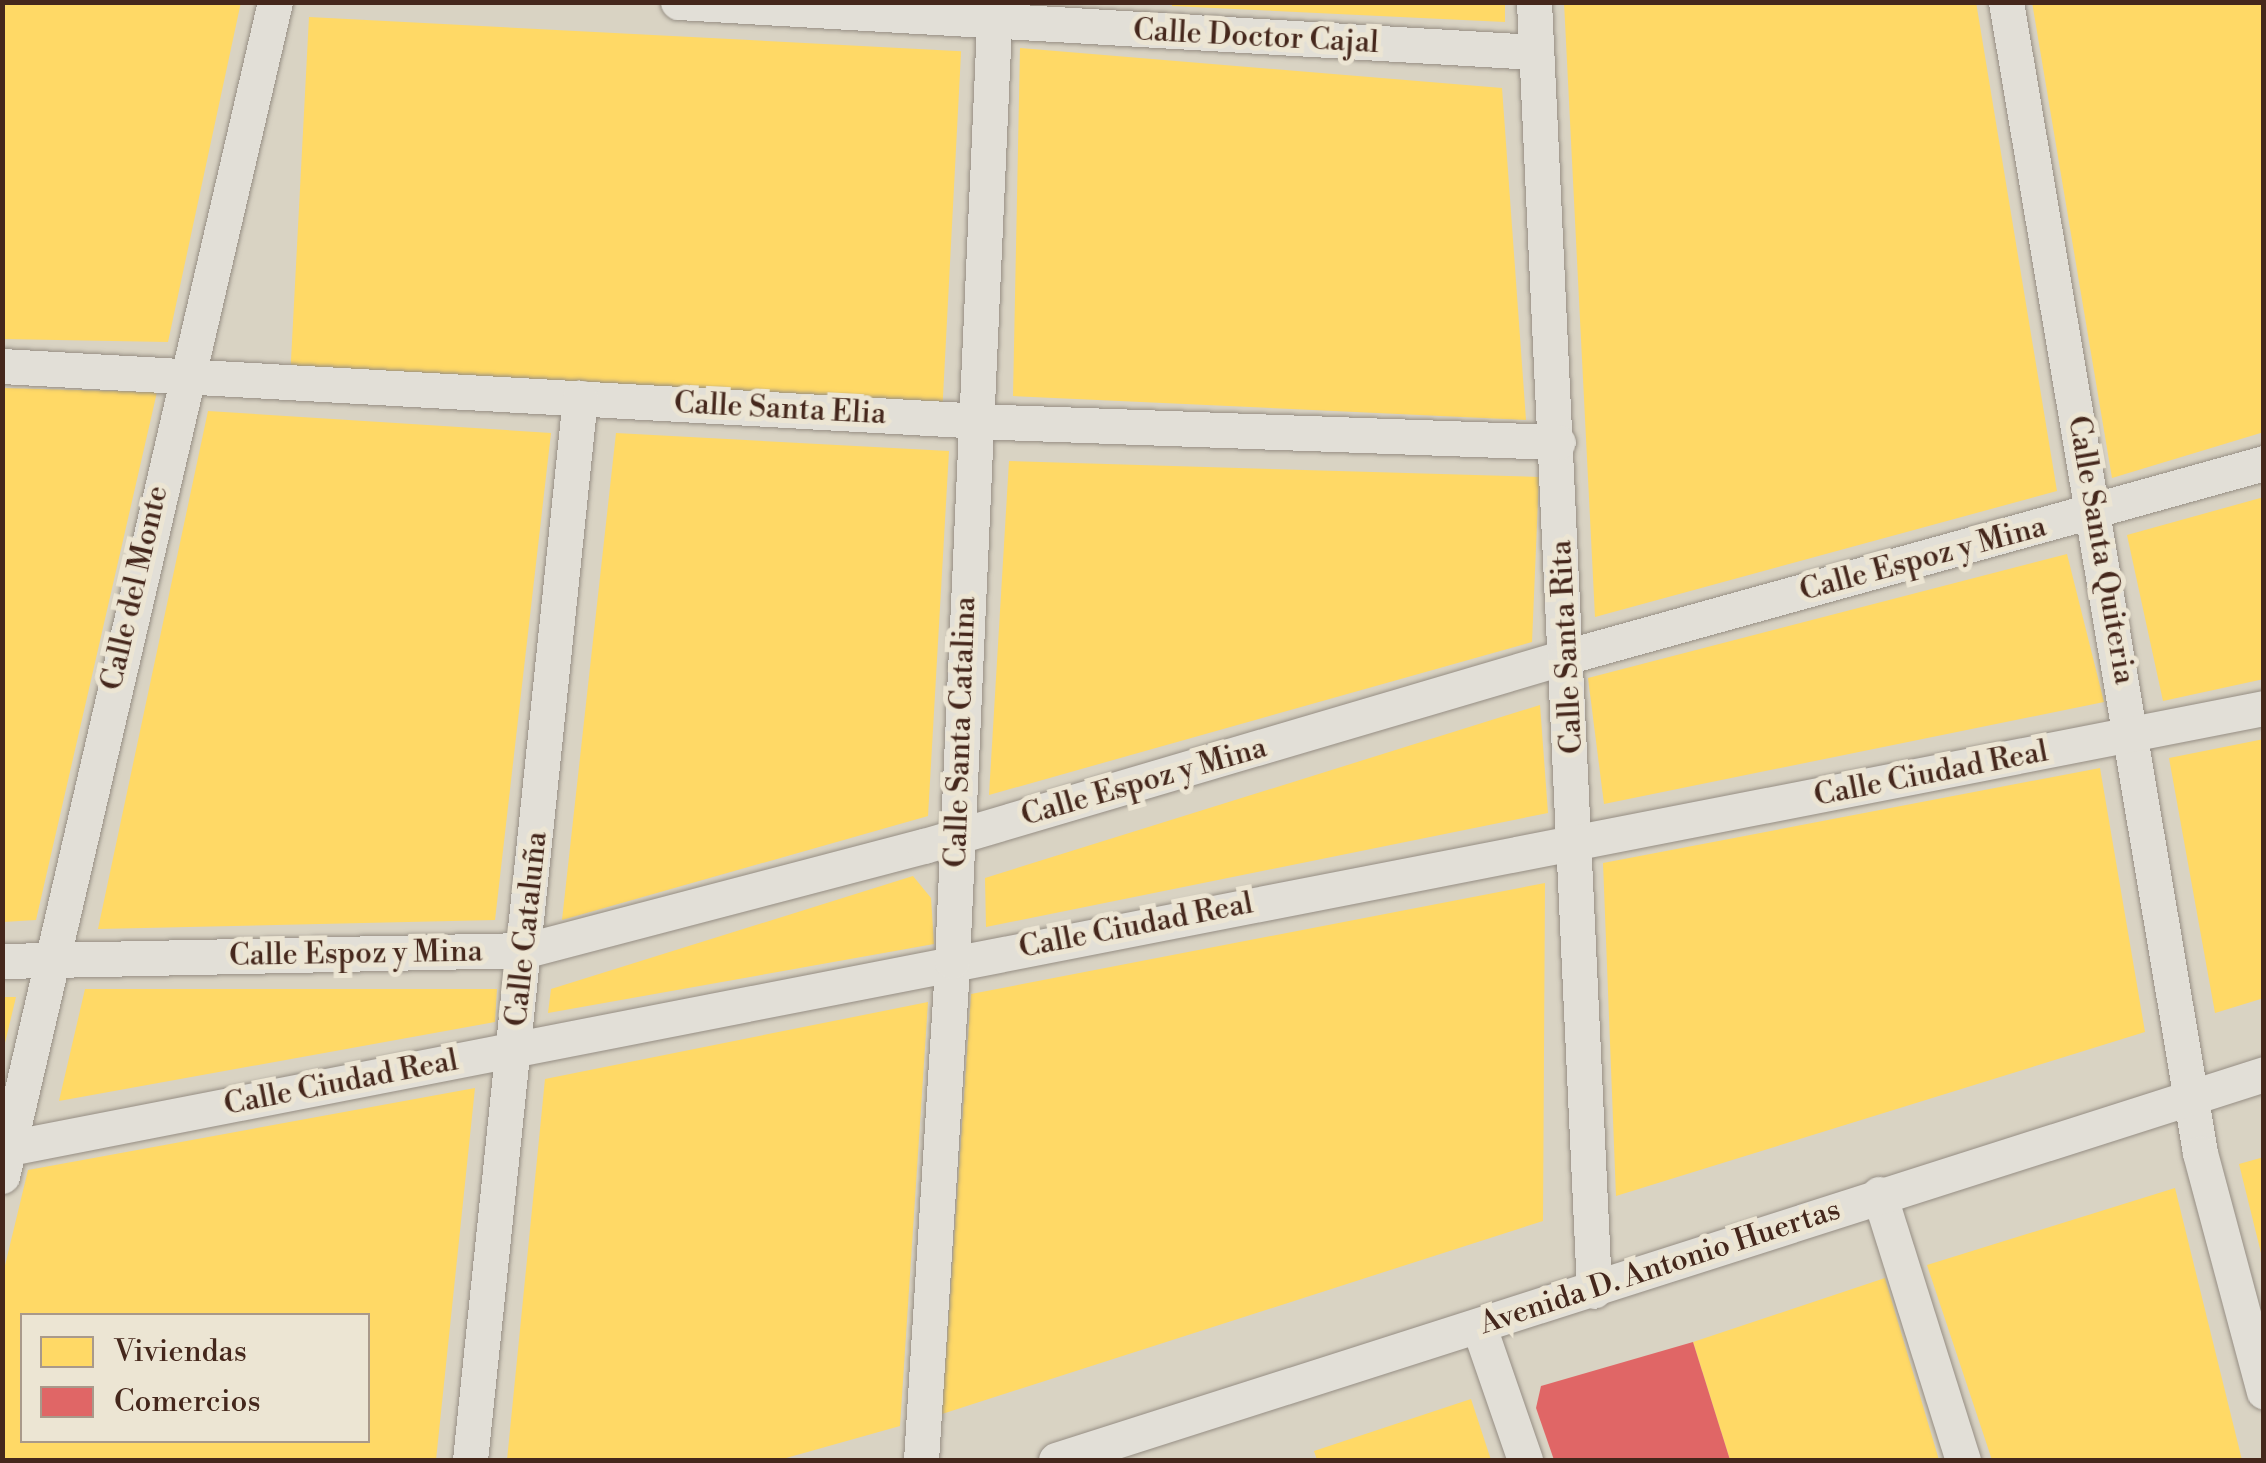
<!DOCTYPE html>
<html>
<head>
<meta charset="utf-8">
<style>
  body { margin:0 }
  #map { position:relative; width:2266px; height:1463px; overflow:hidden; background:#d9d3c3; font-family:"Libre Bodoni",serif }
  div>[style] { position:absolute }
  .homes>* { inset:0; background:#ffd966; transform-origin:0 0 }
  .shops>* { inset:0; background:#e06666 }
  .roads { filter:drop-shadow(0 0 2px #968e84) drop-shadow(0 0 2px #968e84) }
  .minor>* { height:35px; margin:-17.5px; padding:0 17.5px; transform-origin:17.5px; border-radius:17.5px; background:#e2dfd7 }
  span { translate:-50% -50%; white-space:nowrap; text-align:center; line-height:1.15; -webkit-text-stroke:10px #ece5d3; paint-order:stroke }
  .street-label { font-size:30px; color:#45271c }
  .frame { position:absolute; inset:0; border:5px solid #45271c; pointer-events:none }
  .legend { position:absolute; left:20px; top:1313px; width:350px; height:130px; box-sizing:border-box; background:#ece5d3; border:2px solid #a9998a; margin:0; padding:12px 18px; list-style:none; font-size:30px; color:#45271c }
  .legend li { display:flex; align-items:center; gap:20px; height:50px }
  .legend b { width:50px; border:2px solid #a9998a }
</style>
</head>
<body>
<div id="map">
  <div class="homes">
    <i style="clip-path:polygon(2px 2px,241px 2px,168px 342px,2px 339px)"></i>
    <i style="clip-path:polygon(1172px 2px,1505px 2px,1505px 22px,1172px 6px)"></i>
    <i style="clip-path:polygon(1564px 2px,1976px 2px,2057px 491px,1595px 617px)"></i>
    <i style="clip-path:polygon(2032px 2px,2264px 2px,2264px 432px,2112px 478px)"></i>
    <i style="left:309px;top:17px;width:653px;height:351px;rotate:3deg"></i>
    <i style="clip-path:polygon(1020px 48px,1502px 88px,1526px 420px,1013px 396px)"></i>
    <i style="clip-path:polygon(3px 388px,157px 392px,36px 920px,3px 922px)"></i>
    <i style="clip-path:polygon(208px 411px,551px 433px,495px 920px,98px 929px)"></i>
    <i style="clip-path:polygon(616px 433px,949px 451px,928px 816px,562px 920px)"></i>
    <i style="clip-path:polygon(1009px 461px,1539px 477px,1532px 642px,989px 795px)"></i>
    <i style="clip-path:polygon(2264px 497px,2264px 679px,2163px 701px,2127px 535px)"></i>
    <i style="clip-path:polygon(2067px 554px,2104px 702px,1604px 804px,1588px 678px)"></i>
    <i style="clip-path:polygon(1540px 705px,1548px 813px,986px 927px,985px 878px)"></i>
    <i style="clip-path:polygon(2264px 739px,2264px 998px,2215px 1013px,2169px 758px)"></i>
    <i style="clip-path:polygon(2100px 768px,2145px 1032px,1616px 1196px,1603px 863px)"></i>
    <i style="clip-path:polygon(913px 876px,931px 898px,934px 944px,548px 1013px,551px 989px)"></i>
    <i style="clip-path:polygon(1545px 883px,1543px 1221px,942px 1414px,971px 994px)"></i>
    <i style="clip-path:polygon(85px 989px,497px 989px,495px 1022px,59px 1101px)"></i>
    <i style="clip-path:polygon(2px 997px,16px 997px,4px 1047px,2px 1046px)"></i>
    <i style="clip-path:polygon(928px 1002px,900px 1426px,779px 1460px,507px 1460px,545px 1079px)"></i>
    <i style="clip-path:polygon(evenodd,475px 1088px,436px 1460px,2px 1460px,2px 1278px,28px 1170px,475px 1088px,22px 1316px,368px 1316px,368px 1440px,22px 1440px,22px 1316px)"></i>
    <i style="clip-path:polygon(2264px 1157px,2264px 1257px,2262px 1257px,2239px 1164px)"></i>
    <i style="clip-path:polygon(2175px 1188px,2242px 1460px,1992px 1460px,1927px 1265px)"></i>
    <i style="clip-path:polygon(1885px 1278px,1939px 1460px,1730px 1460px,1693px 1342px)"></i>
    <i style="clip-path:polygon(1471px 1399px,1491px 1460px,1317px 1460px,1314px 1451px)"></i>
  </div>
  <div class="shops">
    <i style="clip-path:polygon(1693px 1342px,1730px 1460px,1554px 1460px,1536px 1408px,1541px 1386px)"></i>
  </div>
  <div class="roads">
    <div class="minor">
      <i style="left:678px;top:2px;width:858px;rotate:3.34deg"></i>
      <i style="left:1534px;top:2px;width:1290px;rotate:87.33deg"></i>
      <i style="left:2006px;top:2px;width:1167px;rotate:80.43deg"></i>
      <i style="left:2200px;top:1153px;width:247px;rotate:75deg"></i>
      <i style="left:2px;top:366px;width:1001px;rotate:3.21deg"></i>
      <i style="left:1001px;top:422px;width:557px;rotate:2.06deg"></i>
      <i style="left:2px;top:961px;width:525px;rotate:-1.2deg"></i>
      <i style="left:527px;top:950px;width:410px;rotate:-14.7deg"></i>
      <i style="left:924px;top:846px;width:668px;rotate:-16.43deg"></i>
      <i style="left:1565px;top:657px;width:725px;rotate:-15.51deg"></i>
      <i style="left:9px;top:1148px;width:2298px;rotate:-11.04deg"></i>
      <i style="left:2px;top:1176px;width:1205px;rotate:-76.91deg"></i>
      <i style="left:1879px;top:1194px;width:279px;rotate:72.5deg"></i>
      <i style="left:1479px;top:1327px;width:141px;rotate:70.9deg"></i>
      <i style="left:470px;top:1460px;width:1068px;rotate:-84.09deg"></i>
      <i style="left:921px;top:1460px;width:500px;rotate:-86.4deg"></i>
      <i style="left:952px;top:961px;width:960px;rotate:-87.43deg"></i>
      <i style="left:1056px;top:1460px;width:1268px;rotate:-17.72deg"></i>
    </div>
  </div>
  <div class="street-label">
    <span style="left:1256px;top:37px;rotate:3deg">Calle Doctor Cajal</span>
    <span style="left:780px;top:409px;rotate:3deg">Calle Santa Elia</span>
    <span style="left:2101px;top:550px;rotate:80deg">Calle Santa Quiteria</span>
    <span style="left:1923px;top:559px;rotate:-15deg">Calle Espoz y Mina</span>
    <span style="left:135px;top:588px;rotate:-77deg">Calle del Monte</span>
    <span style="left:1567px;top:647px;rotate:-93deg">Calle Santa Rita</span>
    <span style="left:961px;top:732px;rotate:-88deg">Calle Santa Catalina</span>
    <span style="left:1931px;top:774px;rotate:-11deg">Calle Ciudad Real</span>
    <span style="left:1144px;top:782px;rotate:-16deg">Calle Espoz y Mina</span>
    <span style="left:1136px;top:926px;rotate:-11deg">Calle Ciudad Real</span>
    <span style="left:527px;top:929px;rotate:-84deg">Calle Cataluña</span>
    <span style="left:356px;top:954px;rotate:-1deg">Calle Espoz y Mina</span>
    <span style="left:341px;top:1083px;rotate:-11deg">Calle Ciudad Real</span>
    <span style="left:1660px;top:1267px;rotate:-18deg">Avenida D. Antonio Huertas</span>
  </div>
  <div class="frame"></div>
  <ul class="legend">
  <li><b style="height:28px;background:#ffd966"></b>Viviendas</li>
  <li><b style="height:28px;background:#e06666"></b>Comercios</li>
  </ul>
</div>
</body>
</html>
